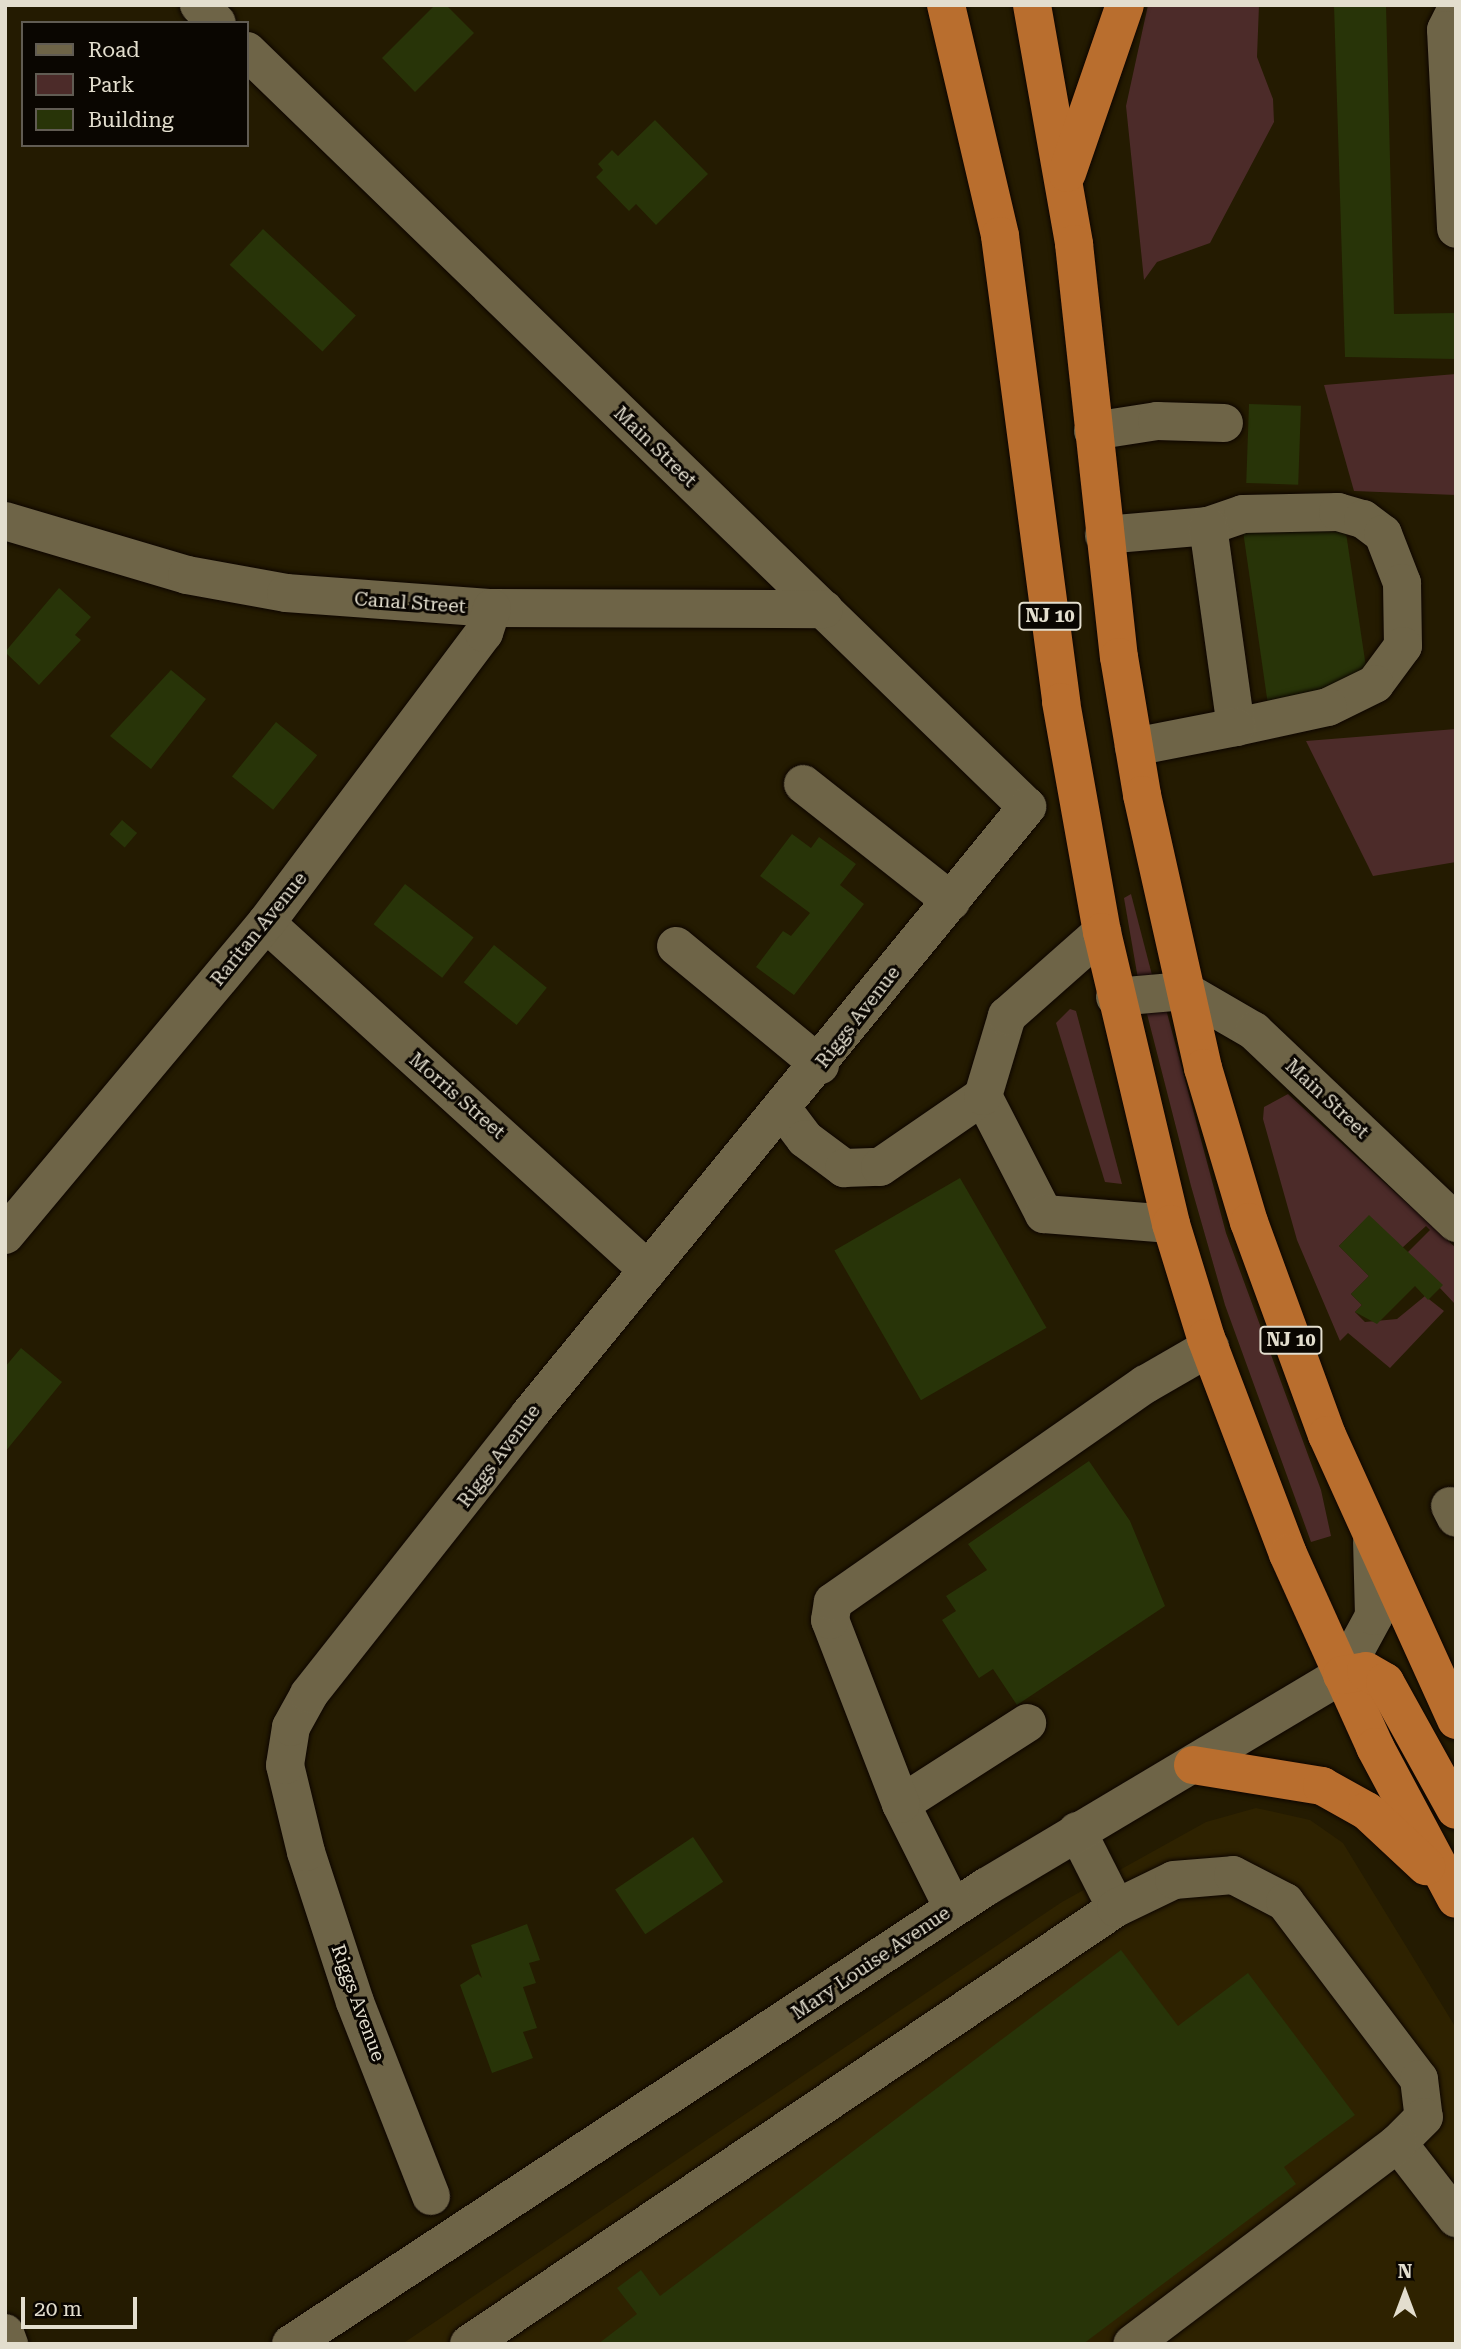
<!DOCTYPE html>
<html>
<head>
<meta charset="utf-8">
<style>
  body { margin:0 }
  #map { position:relative; width:1461px; height:2349px; overflow:hidden; background:#241b01; font-family:"Roboto Serif",serif }
  div>[style] { position:absolute }
  .built>* { inset:0; background:#2e2200 }
  .green>* { inset:0; background:#4c2b29 }
  .building>* { inset:0; background:#283408; transform-origin:0 0 }
  .roads { filter:drop-shadow(0 0 2px #0d0500) drop-shadow(0 0 2px #0d0500) }
  .minor>* { height:38px; margin:-19px; padding:0 19px; transform-origin:19px; border-radius:19px; background:#6e6447 }
  .highway>* { height:38px; margin:-19px; padding:0 19px; transform-origin:19px; border-radius:19px; background:#b96e2e }
  span { translate:-50% -50%; white-space:nowrap; text-align:center; line-height:1.15; -webkit-text-stroke:6px #0a0601; paint-order:stroke }
  .shield-label span { padding:2px 5px; background:#0a0601; border:2px solid; border-radius:5px; -webkit-text-stroke-width:0 }
  .shield-label { font-size:18px; color:#e3dece; font-weight:700 }
  .street-label { font-size:19px; color:#e3dece }
  .frame { position:absolute; inset:0; border:7px solid #e3dece; pointer-events:none }
  .legend { position:absolute; left:21px; top:21px; width:228px; height:126px; box-sizing:border-box; background:#0a0601; border:2px solid #615c53; margin:0; padding:9px 12px; list-style:none; font-size:21px; color:#e3dece }
  .legend li { display:flex; align-items:center; gap:14px; height:35px }
  .legend b { width:35px; border:2px solid #615c53 }
  .north { position:absolute; left:1370px; top:2258px; width:70px; height:70px; -webkit-text-stroke:5px #0a0601; paint-order:stroke; rotate:0deg; font-size:19px; font-weight:700; line-height:28px; text-align:center; color:#e3dece }
  .north::after { content:''; display:block; margin:auto; width:24px; height:32px; background:#e3dece; clip-path:polygon(50% 0,100% 100%,50% 72%,0 100%) }
  .scale { position:absolute; left:21px; top:2297px; width:116px; height:32px; box-sizing:border-box; border:4px solid #e3dece; border-top:0; padding-left:9px; font-size:21px; line-height:24px; white-space:nowrap; color:#e3dece; -webkit-text-stroke:5px #0a0601; paint-order:stroke }
</style>
</head>
<body>
<div id="map">
  <div class="built">
    <i style="clip-path:polygon(1256px 1808px,1310px 1820px,1343px 1843px,1456px 2028px,1456px 2344px,402px 2344px,1062px 1902px,1206px 1822px)"></i>
  </div>
  <div class="green">
    <i style="clip-path:polygon(1148px 5px,1259px 5px,1257px 57px,1273px 99px,1274px 122px,1210px 243px,1157px 262px,1144px 280px,1126px 106px)"></i>
    <i style="clip-path:polygon(1456px 374px,1456px 495px,1354px 491px,1324px 385px)"></i>
    <i style="clip-path:polygon(1456px 729px,1456px 862px,1373px 876px,1306px 741px)"></i>
    <i style="clip-path:polygon(1131px 894px,1152px 975px,1138px 979px,1124px 898px)"></i>
    <i style="clip-path:polygon(1070px 1009px,1076px 1011px,1122px 1184px,1105px 1182px,1056px 1023px)"></i>
    <i style="clip-path:polygon(1166px 1009px,1226px 1233px,1321px 1490px,1331px 1536px,1311px 1542px,1225px 1305px,1191px 1186px,1146px 1010px)"></i>
    <i style="clip-path:polygon(1288px 1094px,1456px 1248px,1455px 1304px,1407px 1253px,1430px 1230px,1426px 1226px,1402px 1248px,1369px 1216px,1339px 1246px,1369px 1276px,1351px 1294px,1362px 1305px,1355px 1312px,1365px 1322px,1397px 1319px,1425px 1296px,1444px 1311px,1390px 1368px,1348px 1333px,1340px 1341px,1297px 1240px,1263px 1119px,1264px 1107px)"></i>
  </div>
  <div class="building">
    <i style="clip-path:polygon(435px 5px,446px 5px,474px 33px,415px 92px,382px 58px)"></i>
    <i style="clip-path:polygon(1334px 5px,1386px 5px,1394px 314px,1456px 313px,1456px 359px,1345px 357px)"></i>
    <i style="clip-path:polygon(655px 120px,708px 174px,656px 225px,636px 204px,629px 211px,596px 177px,603px 170px,598px 164px,612px 150px,618px 156px)"></i>
    <i style="left:263px;top:229px;width:127px;height:49px;rotate:43deg"></i>
    <i style="left:1249px;top:404px;width:52px;height:79px;rotate:2deg"></i>
    <i style="clip-path:polygon(1345px 526px,1367px 674px,1313px 699px,1268px 705px,1243px 531px)"></i>
    <i style="clip-path:polygon(59px 588px,91px 617px,75px 635px,81px 640px,39px 685px,5px 652px)"></i>
    <i style="clip-path:polygon(171px 670px,206px 699px,151px 769px,110px 736px)"></i>
    <i style="left:276px;top:722px;width:53px;height:70px;rotate:39deg"></i>
    <i style="left:122px;top:820px;width:20px;height:19px;rotate:41deg"></i>
    <i style="clip-path:polygon(792px 834px,811px 848px,819px 837px,856px 864px,840px 885px,864px 904px,794px 995px,756px 967px,783px 931px,791px 936px,810px 913px,760px 876px)"></i>
    <i style="left:405px;top:884px;width:87px;height:51px;rotate:38deg"></i>
    <i style="left:494px;top:945px;width:68px;height:48px;rotate:39deg"></i>
    <i style="left:960px;top:1178px;width:173px;height:145px;rotate:60deg"></i>
    <i style="clip-path:polygon(1369px 1215px,1443px 1285px,1428px 1300px,1415px 1286px,1377px 1324px,1355px 1312px,1362px 1305px,1351px 1294px,1369px 1276px,1339px 1246px)"></i>
    <i style="clip-path:polygon(21px 1348px,62px 1382px,5px 1452px,5px 1367px)"></i>
    <i style="clip-path:polygon(1089px 1461px,1130px 1521px,1165px 1606px,1017px 1705px,993px 1669px,979px 1678px,942px 1620px,956px 1611px,946px 1596px,987px 1570px,968px 1544px)"></i>
    <i style="left:693px;top:1837px;width:54px;height:94px;rotate:56deg"></i>
    <i style="clip-path:polygon(527px 1924px,540px 1960px,529px 1963px,536px 1983px,523px 1987px,537px 2028px,523px 2032px,533px 2058px,492px 2073px,460px 1985px,478px 1974px,482px 1978px,471px 1945px)"></i>
    <i style="clip-path:polygon(1121px 1950px,1178px 2026px,1248px 1973px,1355px 2115px,1284px 2167px,1296px 2184px,1083px 2344px,598px 2344px,637px 2314px,617px 2288px,641px 2270px,660px 2296px)"></i>
  </div>
  <div class="roads">
    <div class="minor">
      <i style="left:199px;top:5px;width:25px;rotate:45deg"></i>
      <i style="left:1456px;top:10px;width:22px;rotate:117deg"></i>
      <i style="left:1446px;top:30px;width:199px;rotate:87.1deg"></i>
      <i style="left:247px;top:51px;width:1086px;rotate:44.1deg"></i>
      <i style="left:1093px;top:431px;width:65px;rotate:-8.9deg"></i>
      <i style="left:1157px;top:421px;width:67px;rotate:1.7deg"></i>
      <i style="left:5px;top:521px;width:190px;rotate:16.5deg"></i>
      <i style="left:187px;top:575px;width:101px;rotate:10.3deg"></i>
      <i style="left:286px;top:593px;width:207px;rotate:4.2deg"></i>
      <i style="left:492px;top:608px;width:332px;rotate:0.2deg"></i>
      <i style="left:1208px;top:526px;width:37px;rotate:-19deg"></i>
      <i style="left:1243px;top:514px;width:95px;rotate:-1.2deg"></i>
      <i style="left:1338px;top:512px;width:26px;rotate:16deg"></i>
      <i style="left:1363px;top:519px;width:25px;rotate:37deg"></i>
      <i style="left:1383px;top:534px;width:53px;rotate:68.8deg"></i>
      <i style="left:1402px;top:583px;width:63px;rotate:89.1deg"></i>
      <i style="left:1403px;top:646px;width:47px;rotate:126.4deg"></i>
      <i style="left:1375px;top:684px;width:52px;rotate:153.9deg"></i>
      <i style="left:1328px;top:707px;width:94px;rotate:167.7deg"></i>
      <i style="left:1104px;top:535px;width:104px;rotate:-4.9deg"></i>
      <i style="left:1208px;top:526px;width:203px;rotate:82.1deg"></i>
      <i style="left:1236px;top:727px;width:104px;rotate:168.9deg"></i>
      <i style="left:803px;top:784px;width:189px;rotate:38.3deg"></i>
      <i style="left:266px;top:923px;width:516px;rotate:42.25deg"></i>
      <i style="left:676px;top:946px;width:187px;rotate:39.6deg"></i>
      <i style="left:1115px;top:997px;width:70px;rotate:-4.9deg"></i>
      <i style="left:1185px;top:991px;width:80px;rotate:30.1deg"></i>
      <i style="left:1254px;top:1031px;width:279px;rotate:43.5deg"></i>
      <i style="left:983px;top:1096px;width:133px;rotate:62.7deg"></i>
      <i style="left:1044px;top:1214px;width:127px;rotate:4.5deg"></i>
      <i style="left:784px;top:1111px;width:35px;rotate:53deg"></i>
      <i style="left:805px;top:1139px;width:49px;rotate:36.6deg"></i>
      <i style="left:844px;top:1168px;width:36px;rotate:-2deg"></i>
      <i style="left:880px;top:1167px;width:125px;rotate:-34.6deg"></i>
      <i style="left:983px;top:1096px;width:84px;rotate:-73.3deg"></i>
      <i style="left:1007px;top:1016px;width:127px;rotate:-41.5deg"></i>
      <i style="left:5px;top:1235px;width:407px;rotate:-50.1deg"></i>
      <i style="left:266px;top:923px;width:363px;rotate:-53.1deg"></i>
      <i style="left:484px;top:633px;width:26px;rotate:-72deg"></i>
      <i style="left:1450px;top:1506px;width:13px;rotate:63deg"></i>
      <i style="left:901px;top:1804px;width:150px;rotate:-32.7deg"></i>
      <i style="left:1077px;top:1831px;width:86px;rotate:63.1deg"></i>
      <i style="left:953px;top:1908px;width:116px;rotate:-116.6deg"></i>
      <i style="left:901px;top:1804px;width:197px;rotate:-111.1deg"></i>
      <i style="left:830px;top:1620px;width:18px;rotate:-81deg"></i>
      <i style="left:833px;top:1602px;width:381px;rotate:-34.9deg"></i>
      <i style="left:1146px;top:1384px;width:74px;rotate:-30deg"></i>
      <i style="left:1398px;top:2143px;width:95px;rotate:52.3deg"></i>
      <i style="left:431px;top:2196px;width:208px;rotate:-111.4deg"></i>
      <i style="left:355px;top:2002px;width:158px;rotate:-108.1deg"></i>
      <i style="left:306px;top:1852px;width:89px;rotate:-103.6deg"></i>
      <i style="left:285px;top:1765px;width:38px;rotate:-81deg"></i>
      <i style="left:291px;top:1727px;width:38px;rotate:-61deg"></i>
      <i style="left:309px;top:1694px;width:357px;rotate:-51.7deg"></i>
      <i style="left:530px;top:1414px;width:785px;rotate:-50.69deg"></i>
      <i style="left:5px;top:2333px;width:12px;rotate:70deg"></i>
      <i style="left:291px;top:2344px;width:832px;rotate:-33.33deg"></i>
      <i style="left:986px;top:1887px;width:414px;rotate:-30.8deg"></i>
      <i style="left:1342px;top:1675px;width:67px;rotate:-61.5deg"></i>
      <i style="left:1374px;top:1616px;width:74px;rotate:-91.5deg"></i>
      <i style="left:469px;top:2344px;width:780px;rotate:-33.98deg"></i>
      <i style="left:1116px;top:1908px;width:64px;rotate:-25.8deg"></i>
      <i style="left:1174px;top:1880px;width:59px;rotate:-4.8deg"></i>
      <i style="left:1233px;top:1875px;width:59px;rotate:27.4deg"></i>
      <i style="left:1285px;top:1902px;width:222px;rotate:52.9deg"></i>
      <i style="left:1419px;top:2079px;width:38px;rotate:83deg"></i>
      <i style="left:1424px;top:2117px;width:37px;rotate:135deg"></i>
      <i style="left:1398px;top:2143px;width:333px;rotate:142.9deg"></i>
    </div>
    <div class="highway">
      <i style="left:946px;top:5px;width:237px;rotate:76.8deg"></i>
      <i style="left:1000px;top:236px;width:470px;rotate:82.5deg"></i>
      <i style="left:1061px;top:702px;width:234px;rotate:79.9deg"></i>
      <i style="left:1102px;top:932px;width:300px;rotate:76.7deg"></i>
      <i style="left:1171px;top:1224px;width:119px;rotate:72.9deg"></i>
      <i style="left:1206px;top:1338px;width:231px;rotate:69.2deg"></i>
      <i style="left:1288px;top:1554px;width:212px;rotate:65.7deg"></i>
      <i style="left:1375px;top:1747px;width:172px;rotate:61.9deg"></i>
      <i style="left:1032px;top:5px;width:243px;rotate:80deg"></i>
      <i style="left:1074px;top:244px;width:415px;rotate:83.8deg"></i>
      <i style="left:1119px;top:657px;width:140px;rotate:80.5deg"></i>
      <i style="left:1142px;top:795px;width:280px;rotate:77.4deg"></i>
      <i style="left:1203px;top:1068px;width:161px;rotate:73.4deg"></i>
      <i style="left:1249px;top:1222px;width:227px;rotate:69.9deg"></i>
      <i style="left:1327px;top:1435px;width:313px;rotate:65.6deg"></i>
      <i style="left:1067px;top:173px;width:178px;rotate:-71deg"></i>
      <i style="left:1342px;top:1675px;width:24px;rotate:-9deg"></i>
      <i style="left:1366px;top:1671px;width:22px;rotate:30deg"></i>
      <i style="left:1385px;top:1682px;width:146px;rotate:61deg"></i>
      <i style="left:1193px;top:1765px;width:131px;rotate:9.2deg"></i>
      <i style="left:1322px;top:1786px;width:51px;rotate:29.1deg"></i>
      <i style="left:1367px;top:1811px;width:81px;rotate:43deg"></i>
    </div>
  </div>
  <div class="shield-label">
    <span style="left:1050px;top:616px">NJ 10</span>
    <span style="left:1291px;top:1340px">NJ 10</span>
  </div>
  <div class="street-label">
    <span style="left:655px;top:447px;rotate:44deg">Main Street</span>
    <span style="left:410px;top:603px;rotate:4deg">Canal Street</span>
    <span style="left:259px;top:929px;rotate:-51deg">Raritan Avenue</span>
    <span style="left:858px;top:1017px;rotate:-52deg">Riggs Avenue</span>
    <span style="left:457px;top:1096px;rotate:41deg">Morris Street</span>
    <span style="left:1327px;top:1099px;rotate:43deg">Main Street</span>
    <span style="left:499px;top:1456px;rotate:-53deg">Riggs Avenue</span>
    <span style="left:871px;top:1963px;rotate:-34deg">Mary Louise Avenue</span>
    <span style="left:358px;top:2003px;rotate:70deg">Riggs Avenue</span>
  </div>
  <div class="frame"></div>
  <ul class="legend">
  <li><b style="height:9px;background:#6e6447"></b>Road</li>
  <li><b style="height:19px;background:#4c2b29"></b>Park</li>
  <li><b style="height:19px;background:#283408"></b>Building</li>
  </ul>
  <div class="north">N</div>
  <div class="scale">20 m</div>
</div>
</body>
</html>
